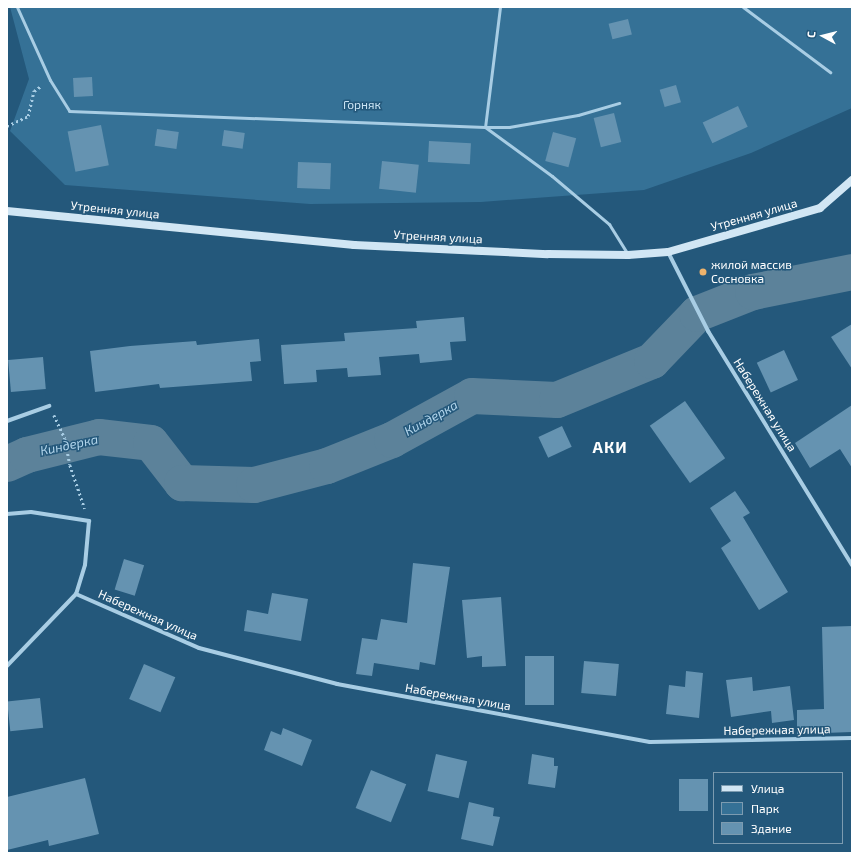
<!DOCTYPE html>
<html>
<head>
<meta charset="utf-8">
<style>
  body { margin:0 }
  #map { position:relative; width:859px; height:860px; overflow:hidden; background:#24587b; font-family:"Exo 2",sans-serif }
  div>[style] { position:absolute }
  .green>* { inset:0; background:#357196 }
  .river>* { height:36px; margin:-18px; padding:0 18px; transform-origin:18px; border-radius:18px; background:#5c829a }
  .building>* { inset:0; background:#6593b1; transform-origin:0 0 }
  .path>* { height:2.5px; margin-top:-1.25px; transform-origin:0; background:repeating-linear-gradient(90deg,#a8cde4 0 2px,transparent 0 5px) }
  .lane>* { height:3px; margin:-1.5px; padding:0 1.5px; transform-origin:1.5px; border-radius:1.5px; background:#a8cde4 }
  .street>* { height:4px; margin:-2px; padding:0 2px; transform-origin:2px; border-radius:2px; background:#a8cde4 }
  .secondary>* { height:8px; margin:-4px; padding:0 4px; transform-origin:4px; border-radius:4px; background:#d1e6f4 }
  .dots>* { width:11px; height:11px; translate:-50% -50%; box-sizing:border-box; border:2px solid #24587b; border-radius:50% }
  span { translate:-50% -50%; white-space:nowrap; text-align:center; line-height:1.15; -webkit-text-stroke:3px #24587b; paint-order:stroke }
  .park-label { font-size:12px; color:#cae4f4 }
  .street-label { font-size:12px; color:#fff }
  .poi-label { font-size:12px; color:#fff }
  .left { translate:0 -50%; text-align:left }
  .water-label { font-size:13px; color:#b3d6ec; font-style:italic }
  .district-label { font-size:16px; color:#fff; font-weight:700; letter-spacing:1px }
  .frame { position:absolute; inset:0; border:8px solid #fff; pointer-events:none }
  .legend { position:absolute; left:713px; top:772px; width:130px; height:72px; box-sizing:border-box; background:#24587b; border:1px solid #7c9bb0; margin:0; padding:5px 7px; list-style:none; font-size:12px; color:#fff }
  .legend li { display:flex; align-items:center; gap:8px; height:20px }
  .legend b { width:20px; border:1px solid #7c9bb0 }
  .north { position:absolute; left:803px; top:16px; width:40px; height:40px; -webkit-text-stroke:3px #24587b; paint-order:stroke; rotate:277deg; font-size:11px; font-weight:700; line-height:16px; text-align:center; color:#fff }
  .north::after { content:''; display:block; margin:auto; width:14px; height:18px; background:#fff; clip-path:polygon(50% 0,100% 100%,50% 72%,0 100%) }
</style>
</head>
<body>
<div id="map">
  <div class="green">
    <i style="clip-path:polygon(10px 7px,852px 7px,852px 108px,751px 153px,644px 190px,481px 202px,310px 204px,65px 185px,10px 131px,29px 79px)"></i>
  </div>
  <div class="river">
    <i style="left:7px;top:464px;width:22px;rotate:-24deg"></i>
    <i style="left:27px;top:455px;width:74px;rotate:-14deg"></i>
    <i style="left:99px;top:437px;width:52px;rotate:6.6deg"></i>
    <i style="left:151px;top:443px;width:51px;rotate:52.2deg"></i>
    <i style="left:182px;top:483px;width:72px;rotate:1.6deg"></i>
    <i style="left:254px;top:485px;width:75px;rotate:-14.6deg"></i>
    <i style="left:327px;top:466px;width:70px;rotate:-21.8deg"></i>
    <i style="left:392px;top:440px;width:91px;rotate:-28.8deg"></i>
    <i style="left:472px;top:396px;width:85px;rotate:2.7deg"></i>
    <i style="left:557px;top:400px;width:103px;rotate:-22.3deg"></i>
    <i style="left:652px;top:361px;width:65px;rotate:-46.2deg"></i>
    <i style="left:697px;top:314px;width:60px;rotate:-21.4deg"></i>
    <i style="left:753px;top:292px;width:101px;rotate:-11.4deg"></i>
  </div>
  <div class="building">
    <i style="left:628px;top:19px;width:16px;height:20px;rotate:76deg"></i>
    <i style="left:92px;top:77px;width:19px;height:19px;rotate:87deg"></i>
    <i style="left:676px;top:85px;width:18px;height:17px;rotate:74deg"></i>
    <i style="left:738px;top:106px;width:23px;height:39px;rotate:65deg"></i>
    <i style="left:614px;top:113px;width:30px;height:21px;rotate:76deg"></i>
    <i style="left:101px;top:125px;width:41px;height:34px;rotate:79deg"></i>
    <i style="left:157px;top:129px;width:22px;height:17px;rotate:8deg"></i>
    <i style="left:224px;top:130px;width:21px;height:16px;rotate:8deg"></i>
    <i style="left:553px;top:132px;width:24px;height:30px;rotate:15deg"></i>
    <i style="left:429px;top:141px;width:42px;height:21px;rotate:3deg"></i>
    <i style="left:382px;top:161px;width:37px;height:28px;rotate:6deg"></i>
    <i style="left:298px;top:162px;width:33px;height:26px;rotate:2deg"></i>
    <i style="clip-path:polygon(464px 317px,466px 341px,450px 342px,452px 360px,420px 363px,419px 354px,379px 357px,381px 375px,348px 377px,347px 368px,316px 370px,317px 382px,284px 384px,281px 345px,345px 341px,344px 333px,417px 328px,416px 321px)"></i>
    <i style="clip-path:polygon(852px 324px,852px 369px,831px 337px)"></i>
    <i style="clip-path:polygon(259px 339px,261px 361px,250px 362px,252px 381px,160px 388px,159px 384px,95px 392px,90px 351px,130px 346px,196px 341px,197px 345px)"></i>
    <i style="left:784px;top:350px;width:33px;height:30px;rotate:65deg"></i>
    <i style="left:43px;top:357px;width:32px;height:35px;rotate:85deg"></i>
    <i style="left:685px;top:401px;width:70px;height:43px;rotate:55deg"></i>
    <i style="clip-path:polygon(852px 405px,852px 468px,840px 449px,810px 468px,795px 443px)"></i>
    <i style="left:562px;top:426px;width:23px;height:26px;rotate:65deg"></i>
    <i style="clip-path:polygon(735px 491px,750px 513px,743px 517px,788px 592px,759px 610px,721px 548px,731px 541px,710px 508px)"></i>
    <i style="left:124px;top:559px;width:21px;height:32px;rotate:17deg"></i>
    <i style="clip-path:polygon(413px 563px,450px 567px,435px 665px,420px 662px,419px 670px,374px 663px,372px 676px,356px 674px,362px 638px,377px 640px,381px 619px,407px 623px)"></i>
    <i style="clip-path:polygon(272px 593px,308px 599px,301px 641px,244px 631px,247px 610px,268px 614px)"></i>
    <i style="clip-path:polygon(501px 597px,506px 666px,482px 667px,482px 656px,467px 658px,462px 600px)"></i>
    <i style="clip-path:polygon(852px 626px,852px 732px,797px 734px,797px 710px,824px 709px,822px 627px)"></i>
    <i style="left:525px;top:656px;width:29px;height:49px"></i>
    <i style="left:584px;top:661px;width:35px;height:32px;rotate:5deg"></i>
    <i style="left:144px;top:664px;width:34px;height:38px;rotate:23deg"></i>
    <i style="clip-path:polygon(686px 671px,703px 673px,699px 718px,666px 714px,669px 685px,685px 687px)"></i>
    <i style="clip-path:polygon(752px 677px,753px 691px,790px 686px,794px 720px,772px 723px,771px 711px,731px 717px,726px 680px)"></i>
    <i style="left:40px;top:698px;width:30px;height:33px;rotate:84deg"></i>
    <i style="clip-path:polygon(283px 728px,312px 740px,302px 766px,264px 750px,271px 731px,281px 735px)"></i>
    <i style="left:436px;top:754px;width:32px;height:38px;rotate:13deg"></i>
    <i style="clip-path:polygon(532px 754px,554px 758px,554px 766px,558px 766px,555px 788px,528px 784px)"></i>
    <i style="left:371px;top:770px;width:38px;height:41px;rotate:22deg"></i>
    <i style="clip-path:polygon(85px 778px,99px 834px,49px 846px,48px 840px,7px 850px,7px 797px)"></i>
    <i style="left:679px;top:779px;width:29px;height:32px"></i>
    <i style="clip-path:polygon(469px 802px,494px 808px,493px 816px,500px 817px,493px 846px,461px 839px)"></i>
  </div>
  <div class="path">
    <i style="left:7px;top:126px;width:23px;rotate:-25deg"></i>
    <i style="left:28px;top:116px;width:26px;rotate:-77deg"></i>
    <i style="left:34px;top:91px;width:9px;rotate:-36deg"></i>
    <i style="left:54px;top:415px;width:26px;rotate:65deg"></i>
    <i style="left:65px;top:439px;width:26px;rotate:79deg"></i>
    <i style="left:70px;top:465px;width:46px;rotate:71.2deg"></i>
  </div>
  <div class="lane">
    <i style="left:17px;top:7px;width:80px;rotate:65.7deg"></i>
    <i style="left:50px;top:80px;width:36px;rotate:58deg"></i>
    <i style="left:69px;top:111px;width:416px;rotate:2.2deg"></i>
    <i style="left:485px;top:127px;width:83px;rotate:36.2deg"></i>
    <i style="left:552px;top:176px;width:75px;rotate:40.1deg"></i>
    <i style="left:609px;top:224px;width:34px;rotate:58deg"></i>
    <i style="left:500px;top:7px;width:121px;rotate:97.1deg"></i>
    <i style="left:485px;top:127px;width:24px"></i>
    <i style="left:509px;top:127px;width:70px;rotate:-9.9deg"></i>
    <i style="left:578px;top:115px;width:43px;rotate:-16.3deg"></i>
    <i style="left:743px;top:7px;width:109px;rotate:36.8deg"></i>
  </div>
  <div class="street">
    <i style="left:668px;top:252px;width:89px;rotate:63.1deg"></i>
    <i style="left:708px;top:331px;width:275px;rotate:58.4deg"></i>
    <i style="left:7px;top:421px;width:45px;rotate:-19.7deg"></i>
    <i style="left:7px;top:514px;width:24px;rotate:-5deg"></i>
    <i style="left:31px;top:512px;width:59px;rotate:8.8deg"></i>
    <i style="left:89px;top:521px;width:44px;rotate:95.2deg"></i>
    <i style="left:85px;top:565px;width:30px;rotate:107deg"></i>
    <i style="left:76px;top:594px;width:100px;rotate:133.8deg"></i>
    <i style="left:76px;top:594px;width:134px;rotate:23.7deg"></i>
    <i style="left:199px;top:648px;width:143px;rotate:14.6deg"></i>
    <i style="left:337px;top:684px;width:318px;rotate:10.5deg"></i>
    <i style="left:650px;top:742px;width:202px;rotate:-1.1deg"></i>
  </div>
  <div class="secondary">
    <i style="left:7px;top:211px;width:349px;rotate:5.6deg"></i>
    <i style="left:354px;top:245px;width:194px;rotate:2.7deg"></i>
    <i style="left:548px;top:254px;width:80px;rotate:0.7deg"></i>
    <i style="left:628px;top:255px;width:40px;rotate:-4.3deg"></i>
    <i style="left:668px;top:252px;width:158px;rotate:-16.1deg"></i>
    <i style="left:820px;top:208px;width:43px;rotate:-41.2deg"></i>
  </div>
  <div class="dots">
    <i style="left:703px;top:272px;background:#eeb36c"></i>
  </div>
  <div class="park-label">
    <span style="left:362px;top:105px">Горняк</span>
  </div>
  <div class="street-label">
    <span style="left:115px;top:210px;rotate:6deg">Утренняя улица</span>
    <span style="left:754px;top:215px;rotate:-16deg">Утренняя улица</span>
    <span style="left:438px;top:237px;rotate:3deg">Утренняя улица</span>
    <span style="left:765px;top:405px;rotate:58deg">Набережная улица</span>
    <span style="left:148px;top:615px;rotate:24deg">Набережная улица</span>
    <span style="left:458px;top:697px;rotate:10deg">Набережная улица</span>
    <span style="left:777px;top:730px;rotate:-1deg">Набережная улица</span>
  </div>
  <div class="poi-label">
    <span class="left" style="left:711px;top:272px">жилой массив<br>Сосновка</span>
  </div>
  <div class="water-label">
    <span style="left:431px;top:418px;rotate:-29deg">Киндерка</span>
    <span style="left:69px;top:445px;rotate:-12deg">Киндерка</span>
  </div>
  <div class="district-label">
    <span style="left:610px;top:447px">АКИ</span>
  </div>
  <div class="frame"></div>
  <ul class="legend">
  <li><b style="height:5px;background:#d1e6f4"></b>Улица</li>
  <li><b style="height:11px;background:#357196"></b>Парк</li>
  <li><b style="height:11px;background:#6593b1"></b>Здание</li>
  </ul>
  <div class="north">С</div>
</div>
</body>
</html>
